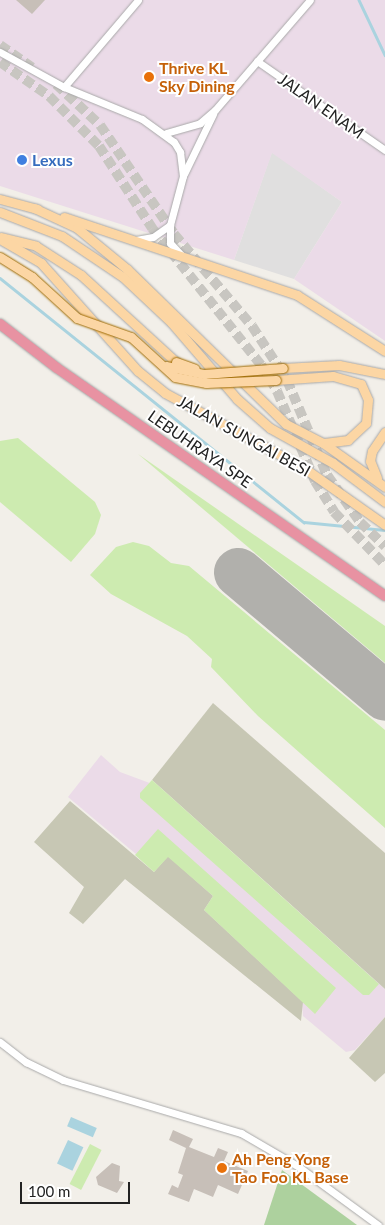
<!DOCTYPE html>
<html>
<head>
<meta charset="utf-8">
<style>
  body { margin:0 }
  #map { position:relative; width:385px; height:1225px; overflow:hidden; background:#f2efe9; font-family:Lato,sans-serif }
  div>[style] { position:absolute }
  .residential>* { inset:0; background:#e0dfdf }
  .industrial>* { inset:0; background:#ebdbe8 }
  .construction>* { inset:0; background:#c7c7b4 }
  .grass>* { inset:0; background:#cdebb0; transform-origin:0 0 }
  .forest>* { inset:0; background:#add19e }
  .water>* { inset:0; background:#aad3df; transform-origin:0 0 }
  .stream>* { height:2.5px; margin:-1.25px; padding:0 1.25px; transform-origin:1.25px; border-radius:1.25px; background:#aad3df }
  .runway>* { height:49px; margin:-24.5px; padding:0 24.5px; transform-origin:24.5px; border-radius:24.5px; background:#b1b0ac }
  .building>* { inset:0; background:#c7bfb8 }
  .highway-tunnel>* { height:10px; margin-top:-5px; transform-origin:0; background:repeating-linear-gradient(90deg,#c8c6c1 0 10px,transparent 0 15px) }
  .roads { filter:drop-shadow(0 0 1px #a9a9a9) drop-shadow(0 0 1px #a9a9a9) }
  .minor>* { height:7px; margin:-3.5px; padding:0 3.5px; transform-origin:3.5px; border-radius:3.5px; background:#fff }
  .major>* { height:9px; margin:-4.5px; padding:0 4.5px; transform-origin:4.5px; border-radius:4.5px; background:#fcd6a4 }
  .highway>* { height:10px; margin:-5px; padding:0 5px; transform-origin:5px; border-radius:5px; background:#e892a2 }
  .bridges { filter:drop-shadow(0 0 1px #a06b00) drop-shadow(0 0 1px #a06b00) }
  .major-bridge>* { height:9px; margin:-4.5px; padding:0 4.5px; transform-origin:4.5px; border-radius:4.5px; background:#fcd6a4 }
  .dots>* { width:14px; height:14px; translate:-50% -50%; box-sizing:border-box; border:2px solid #fff; border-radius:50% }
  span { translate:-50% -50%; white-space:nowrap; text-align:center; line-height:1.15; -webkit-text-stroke:4px #fff; paint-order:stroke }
  .food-label { font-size:16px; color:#c56008; font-weight:700 }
  .left { translate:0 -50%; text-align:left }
  .street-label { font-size:16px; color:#222 }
  .shop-label { font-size:16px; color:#366cbe; font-weight:700 }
  .scale { position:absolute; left:20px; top:1182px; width:110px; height:22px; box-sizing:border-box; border:2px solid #222; border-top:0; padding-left:6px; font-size:15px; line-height:18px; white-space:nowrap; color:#222; -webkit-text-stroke:4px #fff; paint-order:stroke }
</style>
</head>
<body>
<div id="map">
  <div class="residential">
    <i style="clip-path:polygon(272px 152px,342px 202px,294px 279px,234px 260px)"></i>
  </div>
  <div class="industrial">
    <i style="clip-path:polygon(0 0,385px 0,385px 341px,294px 279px,342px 202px,272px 153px,234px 260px,0 186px)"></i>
    <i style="clip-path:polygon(101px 755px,120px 772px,155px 785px,385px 989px,385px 1017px,355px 1050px,346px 1052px,303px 1016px,302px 1002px,203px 911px,167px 855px,155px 870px,68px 797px)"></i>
  </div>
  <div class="construction">
    <i style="clip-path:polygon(213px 703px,385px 853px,385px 989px,152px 780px)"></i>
    <i style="clip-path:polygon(70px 801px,154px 872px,168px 856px,213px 896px,204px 910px,303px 1002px,301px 1021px,125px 879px,83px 924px,69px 913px,84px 887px,34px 842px)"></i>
    <i style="clip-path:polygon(385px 1017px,385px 1073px,375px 1082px,349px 1058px)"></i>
  </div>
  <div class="grass">
    <i style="clip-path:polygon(18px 438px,95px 502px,101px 515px,95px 534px,71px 562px,0 502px,0 441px)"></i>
    <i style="clip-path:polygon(138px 454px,385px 626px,385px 663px)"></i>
    <i style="clip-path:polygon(133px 542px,149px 546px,171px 563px,189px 566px,385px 730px,385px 828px,258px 716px,211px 667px,212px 659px,187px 636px,111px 594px,90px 575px,116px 547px)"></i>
    <i style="clip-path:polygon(152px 780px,379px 984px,369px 995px,363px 995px,140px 798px,140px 793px)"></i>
    <i style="clip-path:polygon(158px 829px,336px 988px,315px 1014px,204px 910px,213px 896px,168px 857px,154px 872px,135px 855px)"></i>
    <i style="left:90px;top:1144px;width:13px;height:45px;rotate:27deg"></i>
  </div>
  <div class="forest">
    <i style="clip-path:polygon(282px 1170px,357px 1225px,264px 1225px)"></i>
  </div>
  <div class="water">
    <i style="left:71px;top:1117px;width:28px;height:10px;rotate:23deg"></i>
    <i style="left:68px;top:1140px;width:17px;height:26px;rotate:25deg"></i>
  </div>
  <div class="stream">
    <i style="left:359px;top:0;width:61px;rotate:64.7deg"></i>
    <i style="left:0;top:278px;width:390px;rotate:38.8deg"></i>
    <i style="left:304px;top:522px;width:81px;rotate:5.6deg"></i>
  </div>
  <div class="runway">
    <i style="left:238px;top:572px;width:192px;rotate:40.1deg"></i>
  </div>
  <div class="building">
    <i style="clip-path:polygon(16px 0,45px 0,32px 14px)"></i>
    <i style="clip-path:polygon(173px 1130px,193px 1139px,189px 1147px,214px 1157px,218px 1148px,228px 1152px,224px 1161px,248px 1171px,238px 1194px,218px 1185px,213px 1197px,194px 1189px,189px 1202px,168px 1194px,172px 1185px,178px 1188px,183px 1175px,178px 1173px,186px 1148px,169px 1140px)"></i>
    <i style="clip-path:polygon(112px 1163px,120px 1166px,119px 1181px,124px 1182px,117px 1193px,98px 1185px,96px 1177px)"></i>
  </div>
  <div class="highway-tunnel">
    <i style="left:0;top:45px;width:39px;rotate:35deg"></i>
    <i style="left:0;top:62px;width:60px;rotate:34.8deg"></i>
    <i style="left:49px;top:96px;width:71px;rotate:45deg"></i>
    <i style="left:99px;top:146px;width:98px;rotate:57.1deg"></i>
    <i style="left:152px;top:228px;width:175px;rotate:51.5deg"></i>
    <i style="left:261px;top:365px;width:31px;rotate:58deg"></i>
    <i style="left:277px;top:391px;width:98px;rotate:67.1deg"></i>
    <i style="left:315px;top:481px;width:36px;rotate:58deg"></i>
    <i style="left:334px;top:512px;width:74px;rotate:46.1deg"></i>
    <i style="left:56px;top:84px;width:60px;rotate:43deg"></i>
    <i style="left:100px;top:125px;width:132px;rotate:55.8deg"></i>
    <i style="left:174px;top:234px;width:121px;rotate:49.7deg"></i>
    <i style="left:252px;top:326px;width:64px;rotate:57.1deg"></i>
    <i style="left:287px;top:380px;width:103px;rotate:67.2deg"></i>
    <i style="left:327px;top:475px;width:57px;rotate:54.9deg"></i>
    <i style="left:360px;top:522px;width:35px;rotate:44deg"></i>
  </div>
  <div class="roads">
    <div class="minor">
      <i style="left:0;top:52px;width:73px;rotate:28.7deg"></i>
      <i style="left:64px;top:87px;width:84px;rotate:22.3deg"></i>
      <i style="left:142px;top:119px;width:39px;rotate:36deg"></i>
      <i style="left:174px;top:142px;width:12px;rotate:59deg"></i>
      <i style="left:180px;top:152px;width:24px;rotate:83deg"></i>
      <i style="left:183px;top:176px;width:51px;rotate:104.9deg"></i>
      <i style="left:170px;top:225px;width:18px;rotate:90deg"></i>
      <i style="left:170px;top:243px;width:16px;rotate:47deg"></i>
      <i style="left:257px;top:61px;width:156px;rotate:34.8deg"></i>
      <i style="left:64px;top:87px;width:114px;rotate:-49.6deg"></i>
      <i style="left:166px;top:133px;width:35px;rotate:-16deg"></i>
      <i style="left:200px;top:123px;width:20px;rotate:-41deg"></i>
      <i style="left:215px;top:110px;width:145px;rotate:-49.2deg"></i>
      <i style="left:184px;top:174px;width:67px;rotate:-64.2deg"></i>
      <i style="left:136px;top:240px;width:17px;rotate:-10deg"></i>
      <i style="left:153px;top:237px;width:21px;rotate:-35deg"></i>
      <i style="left:0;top:1042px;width:33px;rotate:38deg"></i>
      <i style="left:26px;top:1062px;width:41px;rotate:25.9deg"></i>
      <i style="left:63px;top:1080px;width:186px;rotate:16.6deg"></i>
      <i style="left:241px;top:1133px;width:64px;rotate:30.2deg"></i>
      <i style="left:296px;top:1165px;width:102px;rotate:36.2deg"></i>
    </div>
    <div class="major">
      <i style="left:0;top:199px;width:39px;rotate:15deg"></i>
      <i style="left:34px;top:208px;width:47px;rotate:24.9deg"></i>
      <i style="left:77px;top:228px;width:65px;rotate:39.4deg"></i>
      <i style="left:127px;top:269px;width:222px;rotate:44.3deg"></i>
      <i style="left:286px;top:424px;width:42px;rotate:27.2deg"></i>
      <i style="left:323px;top:443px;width:76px;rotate:35.4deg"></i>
      <i style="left:0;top:212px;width:66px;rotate:21.2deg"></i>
      <i style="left:62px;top:236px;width:73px;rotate:33.9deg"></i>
      <i style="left:123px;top:277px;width:66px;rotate:43.2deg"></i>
      <i style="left:171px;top:322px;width:101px;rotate:49.4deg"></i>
      <i style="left:237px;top:399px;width:44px;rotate:41.3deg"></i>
      <i style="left:270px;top:428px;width:72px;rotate:29.1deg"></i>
      <i style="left:333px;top:463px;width:65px;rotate:36.9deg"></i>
      <i style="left:64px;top:217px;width:246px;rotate:18.5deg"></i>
      <i style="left:297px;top:295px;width:104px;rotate:32.5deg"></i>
      <i style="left:1px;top:237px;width:36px;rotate:14deg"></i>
      <i style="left:36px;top:246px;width:54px;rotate:32.8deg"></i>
      <i style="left:81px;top:275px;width:129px;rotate:42.5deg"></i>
      <i style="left:0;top:239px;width:48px;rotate:30.3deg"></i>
      <i style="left:41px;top:263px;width:145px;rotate:48.1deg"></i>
      <i style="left:138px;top:371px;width:35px;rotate:39deg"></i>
      <i style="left:165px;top:393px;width:158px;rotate:28.3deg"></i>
      <i style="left:304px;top:468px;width:99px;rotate:35.1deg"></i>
      <i style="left:283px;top:368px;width:56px;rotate:-3.1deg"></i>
      <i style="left:339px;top:365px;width:47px;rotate:11.1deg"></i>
      <i style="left:276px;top:380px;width:57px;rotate:-4deg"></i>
      <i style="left:333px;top:376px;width:29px;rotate:16deg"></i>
      <i style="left:361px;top:384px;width:17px;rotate:66deg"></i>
      <i style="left:368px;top:400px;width:23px;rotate:95deg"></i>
      <i style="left:366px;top:423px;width:25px;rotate:137deg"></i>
      <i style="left:348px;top:440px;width:24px;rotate:173deg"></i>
      <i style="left:377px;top:478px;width:18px;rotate:-112deg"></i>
      <i style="left:370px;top:461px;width:10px;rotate:-79deg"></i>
      <i style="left:372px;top:451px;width:23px;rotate:-56deg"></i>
    </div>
    <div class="highway">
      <i style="left:0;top:324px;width:72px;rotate:37.7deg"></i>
      <i style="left:57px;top:368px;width:399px;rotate:34.8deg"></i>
    </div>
  </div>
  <div class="bridges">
    <div class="major-bridge">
      <i style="left:0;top:257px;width:38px;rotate:32deg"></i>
      <i style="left:32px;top:277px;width:61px;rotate:42.3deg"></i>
      <i style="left:77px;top:318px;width:57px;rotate:19.4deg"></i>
      <i style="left:131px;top:337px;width:59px;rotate:42.3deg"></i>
      <i style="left:175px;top:377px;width:32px;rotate:11deg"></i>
      <i style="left:206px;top:383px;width:70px;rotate:-2.5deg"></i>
      <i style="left:176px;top:362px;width:20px;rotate:20deg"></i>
      <i style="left:166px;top:366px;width:39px;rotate:12deg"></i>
      <i style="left:204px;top:374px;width:79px;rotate:-4.3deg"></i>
    </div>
  </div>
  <div class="dots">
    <i style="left:149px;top:77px;background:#e8710a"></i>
    <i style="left:22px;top:160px;background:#3f7fe0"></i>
    <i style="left:222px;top:1168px;background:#e8710a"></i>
  </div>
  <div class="food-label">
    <span class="left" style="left:159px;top:77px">Thrive KL<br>Sky Dining</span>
    <span class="left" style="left:232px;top:1168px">Ah Peng Yong<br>Tao Foo KL Base</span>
  </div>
  <div class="street-label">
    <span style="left:321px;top:106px;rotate:35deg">JALAN ENAM</span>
    <span style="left:244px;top:436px;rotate:29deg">JALAN SUNGAI BESI</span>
    <span style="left:200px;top:449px;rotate:35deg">LEBUHRAYA SPE</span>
  </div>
  <div class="shop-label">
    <span class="left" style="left:32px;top:160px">Lexus</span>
  </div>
  <div class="scale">100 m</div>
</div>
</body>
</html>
